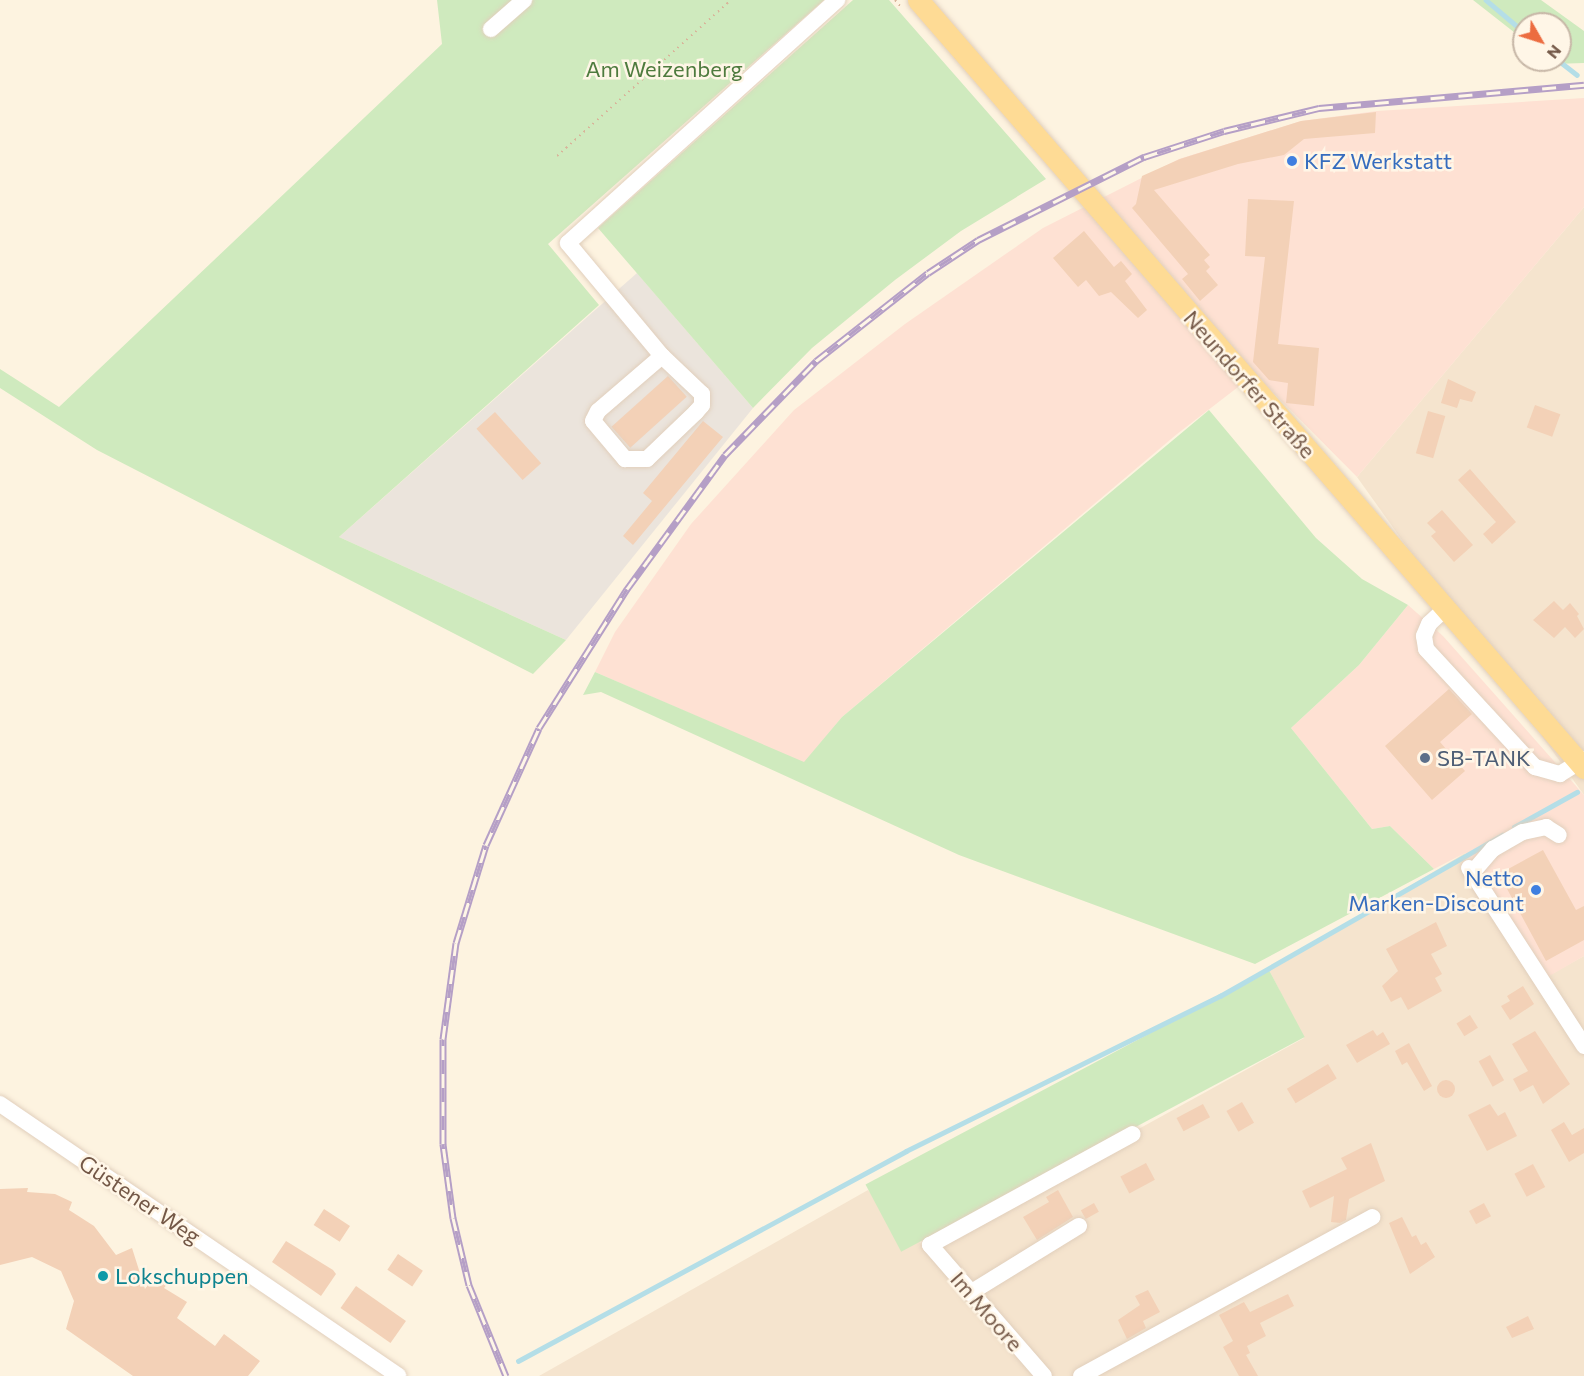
<!DOCTYPE html>
<html>
<head>
<meta charset="utf-8">
<style>
  body { margin:0 }
  #map { position:relative; width:1584px; height:1376px; overflow:hidden; background:#fdf3e0; font-family:Commissioner,sans-serif }
  div>[style] { position:absolute }
  .residential>* { inset:0; background:#f5e4ce }
  .commercial>* { inset:0; background:#fee1d3 }
  .industrial>* { inset:0; background:#ebe4dc }
  .green>* { inset:0; background:#cfeabe; transform-origin:0 0 }
  .stream>* { height:4.5px; margin:-2.25px; padding:0 2.25px; transform-origin:2.25px; border-radius:2.25px; background:#b4dee7 }
  .building>* { inset:0; background:#f3d1b7; transform-origin:0 0 }
  .round { border-radius:50% }
  .path>* { height:2px; margin-top:-1px; transform-origin:0; background:repeating-linear-gradient(90deg,#d8b49a 0 1.5px,transparent 0 6px) }
  .roads { filter:drop-shadow(0 0 2px #e1cfbc) drop-shadow(0 0 2px #e1cfbc) }
  .minor>* { height:16px; margin:-8px; padding:0 8px; transform-origin:8px; border-radius:8px; background:#fff }
  .major>* { height:21px; margin:-10.5px; padding:0 10.5px; transform-origin:10.5px; border-radius:10.5px; background:#fedb95 }
  .rail>* { height:7px; margin-top:-3.5px; transform-origin:0; background:repeating-linear-gradient(90deg,#fff6e7 0 14px,#b59fc6 0 28px); box-sizing:border-box; border-block:2px solid #b59fc6 }
  .dots>* { width:16px; height:16px; translate:-50% -50%; box-sizing:border-box; border:3px solid #fff6e7; border-radius:50% }
  span { translate:-50% -50%; white-space:nowrap; text-align:center; line-height:1.15; -webkit-text-stroke:5px #fff6e7; paint-order:stroke }
  .park-label { font-size:22px; color:#4e7b3e }
  .shop-label { font-size:22px; color:#366cbe }
  .left { translate:0 -50%; text-align:left }
  .right { translate:-100% -50%; text-align:right }
  .street-label { font-size:22px; color:#745847 }
  .service-label { font-size:22px; color:#4e5e75 }
  .culture-label { font-size:22px; color:#0d838f }
  .north { position:absolute; left:1512px; top:12px; width:60px; height:60px; box-sizing:border-box; background:#fff6e7; border:2px solid #c7b7a7; border-radius:50%; rotate:129deg; font-size:16px; font-weight:700; line-height:24px; text-align:center; color:#745847 }
  .north::after { content:''; display:block; margin:auto; width:21px; height:27px; background:#ec6c40; clip-path:polygon(50% 0,100% 100%,50% 72%,0 100%) }
</style>
</head>
<body>
<div id="map">
  <div class="residential">
    <i style="clip-path:polygon(1584px 207px,1584px 795px,1357px 477px)"></i>
    <i style="clip-path:polygon(1465px 853px,1546px 977px,1584px 956px,1584px 1376px,539px 1376px,868px 1190px,924px 1247px,1304px 1038px,1269px 970px)"></i>
  </div>
  <div class="commercial">
    <i style="clip-path:polygon(1584px 98px,1584px 207px,1357px 477px,1255px 374px,1177px 434px,842px 717px,804px 763px,595px 672px,615px 632px,691px 524px,794px 410px,905px 324px,1043px 228px,1179px 159px,1301px 121px,1377px 111px)"></i>
    <i style="clip-path:polygon(1408px 605px,1443px 636px,1584px 795px,1584px 956px,1546px 978px,1465px 853px,1434px 869px,1390px 826px,1372px 829px,1291px 728px,1359px 665px)"></i>
  </div>
  <div class="industrial">
    <i style="clip-path:polygon(637px 273px,753px 408px,566px 640px,339px 537px)"></i>
  </div>
  <div class="green">
    <i style="clip-path:polygon(437px 0,824px 0,548px 244px,599px 305px,339px 537px,566px 640px,533px 674px,97px 450px,0 388px,0 369px,59px 407px,442px 44px)"></i>
    <i style="clip-path:polygon(853px 0,889px 0,1046px 179px,961px 231px,895px 280px,812px 348px,753px 408px,598px 228px)"></i>
    <i style="clip-path:polygon(1473px 0,1541px 0,1584px 31px,1584px 63px,1554px 64px,1549px 60px,1560px 60px,1560px 24px,1524px 24px,1524px 40px)"></i>
    <i style="clip-path:polygon(1209px 410px,1316px 538px,1362px 579px,1408px 605px,1359px 665px,1291px 728px,1372px 829px,1390px 826px,1434px 869px,1255px 964px,959px 855px,601px 692px,583px 695px,595px 672px,804px 762px,842px 717px)"></i>
    <i style="left:1269px;top:970px;width:76px;height:457px;rotate:62deg"></i>
  </div>
  <div class="stream">
    <i style="left:1486px;top:0;width:50px;rotate:40.1deg"></i>
    <i style="left:1558px;top:60px;width:24px;rotate:38deg"></i>
    <i style="left:1514px;top:827px;width:72px;rotate:-29.1deg"></i>
    <i style="left:518px;top:1361px;width:441px;rotate:-28.4deg"></i>
    <i style="left:906px;top:1151px;width:350px;rotate:-26.3deg"></i>
    <i style="left:1220px;top:996px;width:325px;rotate:-29.7deg"></i>
  </div>
  <div class="building">
    <i style="clip-path:polygon(1376px 112px,1375px 133px,1304px 139px,1284px 155px,1238px 164px,1154px 190px,1210px 255px,1204px 260px,1210px 267px,1206px 271px,1218px 285px,1200px 301px,1182px 279px,1188px 274px,1132px 208px,1136px 204px,1142px 176px,1180px 159px,1301px 121px)"></i>
    <i style="clip-path:polygon(1248px 199px,1294px 201px,1278px 344px,1319px 348px,1314px 406px,1286px 403px,1288px 383px,1269px 380px,1253px 362px,1265px 257px,1245px 256px)"></i>
    <i style="clip-path:polygon(1084px 231px,1114px 267px,1121px 261px,1132px 274px,1125px 281px,1147px 310px,1138px 318px,1111px 292px,1099px 296px,1086px 280px,1078px 287px,1053px 258px)"></i>
    <i style="left:668px;top:376px;width:28px;height:76px;rotate:48deg"></i>
    <i style="clip-path:polygon(1448px 379px,1476px 392px,1472px 402px,1460px 399px,1457px 408px,1441px 403px)"></i>
    <i style="left:1535px;top:405px;width:27px;height:24px;rotate:20deg"></i>
    <i style="left:1428px;top:411px;width:18px;height:44px;rotate:16deg"></i>
    <i style="left:495px;top:412px;width:69px;height:25px;rotate:48deg"></i>
    <i style="clip-path:polygon(703px 421px,723px 437px,633px 545px,623px 536px,652px 501px,643px 493px)"></i>
    <i style="clip-path:polygon(1470px 469px,1516px 522px,1492px 544px,1483px 534px,1496px 522px,1458px 480px)"></i>
    <i style="clip-path:polygon(1442px 510px,1473px 545px,1454px 562px,1431px 536px,1436px 532px,1427px 523px)"></i>
    <i style="clip-path:polygon(1554px 601px,1563px 610px,1570px 603px,1579px 614px,1577px 616px,1584px 629px,1575px 638px,1565px 627px,1554px 638px,1533px 620px)"></i>
    <i style="clip-path:polygon(1449px 689px,1472px 714px,1440px 742px,1465px 771px,1432px 800px,1385px 746px)"></i>
    <i style="clip-path:polygon(1543px 850px,1576px 910px,1584px 906px,1584px 940px,1546px 961px,1499px 874px)"></i>
    <i style="clip-path:polygon(1436px 922px,1447px 946px,1431px 954px,1442px 974px,1435px 978px,1442px 991px,1408px 1010px,1401px 997px,1391px 1002px,1382px 986px,1398px 971px,1386px 949px)"></i>
    <i style="clip-path:polygon(1523px 986px,1534px 1004px,1510px 1020px,1501px 1006px,1510px 1001px,1507px 996px)"></i>
    <i style="left:1470px;top:1015px;width:15px;height:16px;rotate:58deg"></i>
    <i style="clip-path:polygon(1373px 1030px,1377px 1036px,1383px 1032px,1390px 1044px,1357px 1063px,1346px 1045px)"></i>
    <i style="clip-path:polygon(1535px 1031px,1570px 1084px,1543px 1104px,1533px 1085px,1520px 1092px,1513px 1079px,1528px 1071px,1512px 1044px)"></i>
    <i style="clip-path:polygon(1409px 1043px,1432px 1086px,1424px 1091px,1407px 1062px,1402px 1065px,1395px 1051px)"></i>
    <i style="left:1490px;top:1055px;width:29px;height:13px;rotate:61deg"></i>
    <i style="left:1328px;top:1064px;width:17px;height:48px;rotate:59deg"></i>
    <i class="round" style="left:1437px;top:1080px;width:18px;height:18px"></i>
    <i style="left:1242px;top:1102px;width:24px;height:18px;rotate:60deg"></i>
    <i style="left:1203px;top:1104px;width:15px;height:30px;rotate:62deg"></i>
    <i style="clip-path:polygon(1490px 1104px,1498px 1116px,1505px 1112px,1517px 1136px,1487px 1151px,1468px 1115px)"></i>
    <i style="clip-path:polygon(1564px 1122px,1572px 1135px,1584px 1128px,1584px 1153px,1569px 1162px,1551px 1130px)"></i>
    <i style="clip-path:polygon(1371px 1143px,1385px 1181px,1349px 1199px,1346px 1220px,1340px 1223px,1331px 1222px,1334px 1196px,1310px 1208px,1302px 1191px,1347px 1169px,1341px 1158px)"></i>
    <i style="left:1146px;top:1163px;width:19px;height:29px;rotate:62deg"></i>
    <i style="left:1533px;top:1164px;width:26px;height:21px;rotate:62deg"></i>
    <i style="clip-path:polygon(28px 1188px,27px 1192px,55px 1194px,72px 1202px,69px 1210px,94px 1226px,116px 1255px,132px 1248px,145px 1289px,156px 1274px,168px 1283px,164px 1288px,187px 1302px,177px 1318px,215px 1346px,224px 1334px,260px 1361px,248px 1376px,133px 1376px,66px 1329px,74px 1301px,61px 1271px,32px 1257px,0 1265px,0 1189px)"></i>
    <i style="clip-path:polygon(1058px 1190px,1073px 1217px,1037px 1240px,1023px 1217px,1049px 1202px,1046px 1197px)"></i>
    <i style="left:1094px;top:1203px;width:10px;height:15px;rotate:61deg"></i>
    <i style="left:1484px;top:1203px;width:15px;height:17px;rotate:62deg"></i>
    <i style="left:324px;top:1209px;width:31px;height:19px;rotate:33deg"></i>
    <i style="clip-path:polygon(1402px 1217px,1412px 1237px,1416px 1235px,1421px 1245px,1426px 1242px,1435px 1257px,1410px 1274px,1389px 1223px)"></i>
    <i style="clip-path:polygon(286px 1241px,333px 1270px,336px 1274px,321px 1296px,272px 1262px)"></i>
    <i style="left:398px;top:1254px;width:30px;height:19px;rotate:34deg"></i>
    <i style="left:356px;top:1286px;width:61px;height:27px;rotate:35deg"></i>
    <i style="clip-path:polygon(1148px 1290px,1160px 1312px,1143px 1321px,1146px 1328px,1127px 1339px,1118px 1320px,1140px 1305px,1135px 1296px)"></i>
    <i style="clip-path:polygon(1288px 1294px,1294px 1306px,1260px 1323px,1266px 1336px,1247px 1346px,1250px 1353px,1246px 1355px,1258px 1376px,1239px 1376px,1223px 1347px,1233px 1341px,1219px 1315px,1244px 1302px,1250px 1312px)"></i>
    <i style="clip-path:polygon(1528px 1316px,1534px 1329px,1512px 1338px,1506px 1327px)"></i>
  </div>
  <div class="path">
    <i style="left:895px;top:0;width:11px;rotate:49deg"></i>
    <i style="left:557px;top:156px;width:234px;rotate:-41.9deg"></i>
  </div>
  <div class="roads">
    <div class="minor">
      <i style="left:491px;top:29px;width:44px;rotate:-41.3deg"></i>
      <i style="left:662px;top:356px;width:84px;rotate:139.3deg"></i>
      <i style="left:598px;top:411px;width:11px;rotate:117deg"></i>
      <i style="left:593px;top:421px;width:50px;rotate:49.9deg"></i>
      <i style="left:625px;top:459px;width:22px"></i>
      <i style="left:647px;top:459px;width:68px;rotate:-43.8deg"></i>
      <i style="left:696px;top:412px;width:9px;rotate:-49deg"></i>
      <i style="left:702px;top:405px;width:11px;rotate:-90deg"></i>
      <i style="left:702px;top:394px;width:55px;rotate:-136.5deg"></i>
      <i style="left:662px;top:356px;width:147px;rotate:-129.8deg"></i>
      <i style="left:568px;top:243px;width:363px;rotate:-42.1deg"></i>
      <i style="left:1446px;top:608px;width:23px;rotate:137deg"></i>
      <i style="left:1429px;top:624px;width:13px;rotate:113deg"></i>
      <i style="left:1424px;top:636px;width:13px;rotate:81deg"></i>
      <i style="left:1426px;top:649px;width:161px;rotate:47.3deg"></i>
      <i style="left:1535px;top:767px;width:26px;rotate:16deg"></i>
      <i style="left:1560px;top:774px;width:28px;rotate:-32deg"></i>
      <i style="left:1469px;top:868px;width:212px;rotate:57.1deg"></i>
      <i style="left:1472px;top:873px;width:32px;rotate:-49deg"></i>
      <i style="left:1493px;top:849px;width:34px;rotate:-30deg"></i>
      <i style="left:1523px;top:832px;width:24px;rotate:-12deg"></i>
      <i style="left:1546px;top:827px;width:15px;rotate:32deg"></i>
      <i style="left:0;top:1104px;width:482px;rotate:34.3deg"></i>
      <i style="left:970px;top:1293px;width:128px;rotate:-31.6deg"></i>
      <i style="left:1044px;top:1376px;width:174px;rotate:-131deg"></i>
      <i style="left:930px;top:1245px;width:231px;rotate:-28.7deg"></i>
      <i style="left:1081px;top:1376px;width:332px;rotate:-28.6deg"></i>
    </div>
    <div class="major">
      <i style="left:918px;top:0;width:1017px;rotate:49.07deg"></i>
    </div>
  </div>
  <div class="rail">
    <i style="left:506px;top:1376px;width:98px;rotate:-112.1deg"></i>
    <i style="left:469px;top:1285px;width:69px;rotate:-103.4deg"></i>
    <i style="left:453px;top:1218px;width:75px;rotate:-97.7deg"></i>
    <i style="left:443px;top:1144px;width:105px;rotate:-90deg"></i>
    <i style="left:443px;top:1039px;width:97px;rotate:-82.3deg"></i>
    <i style="left:456px;top:943px;width:102px;rotate:-73deg"></i>
    <i style="left:486px;top:845px;width:128px;rotate:-65.6deg"></i>
    <i style="left:539px;top:728px;width:165px;rotate:-57.7deg"></i>
    <i style="left:627px;top:589px;width:166px;rotate:-53.8deg"></i>
    <i style="left:725px;top:455px;width:131px;rotate:-45.9deg"></i>
    <i style="left:816px;top:361px;width:142px;rotate:-38.2deg"></i>
    <i style="left:928px;top:273px;width:60px;rotate:-33.4deg"></i>
    <i style="left:978px;top:240px;width:186px;rotate:-26.6deg"></i>
    <i style="left:1144px;top:157px;width:84px;rotate:-18deg"></i>
    <i style="left:1224px;top:131px;width:98px;rotate:-13.6deg"></i>
    <i style="left:1319px;top:108px;width:266px;rotate:-5deg"></i>
  </div>
  <div class="dots">
    <i style="left:1292px;top:161px;background:#3f7fe0"></i>
    <i style="left:1425px;top:758px;background:#5c6f8a"></i>
    <i style="left:1536px;top:890px;background:#3f7fe0"></i>
    <i style="left:103px;top:1276px;background:#0f9aa8"></i>
  </div>
  <div class="park-label">
    <span style="left:664px;top:69px">Am Weizenberg</span>
  </div>
  <div class="shop-label">
    <span class="left" style="left:1304px;top:161px">KFZ Werkstatt</span>
    <span class="right" style="left:1524px;top:890px">Netto<br>Marken-Discount</span>
  </div>
  <div class="street-label">
    <span style="left:1250px;top:384px;rotate:49deg">Neundorfer Straße</span>
    <span style="left:140px;top:1199px;rotate:34deg">Güstener Weg</span>
    <span style="left:987px;top:1311px;rotate:49deg">Im Moore</span>
  </div>
  <div class="service-label">
    <span class="left" style="left:1437px;top:758px">SB-TANK</span>
  </div>
  <div class="culture-label">
    <span class="left" style="left:115px;top:1276px">Lokschuppen</span>
  </div>
  <div class="north">N</div>
</div>
</body>
</html>
